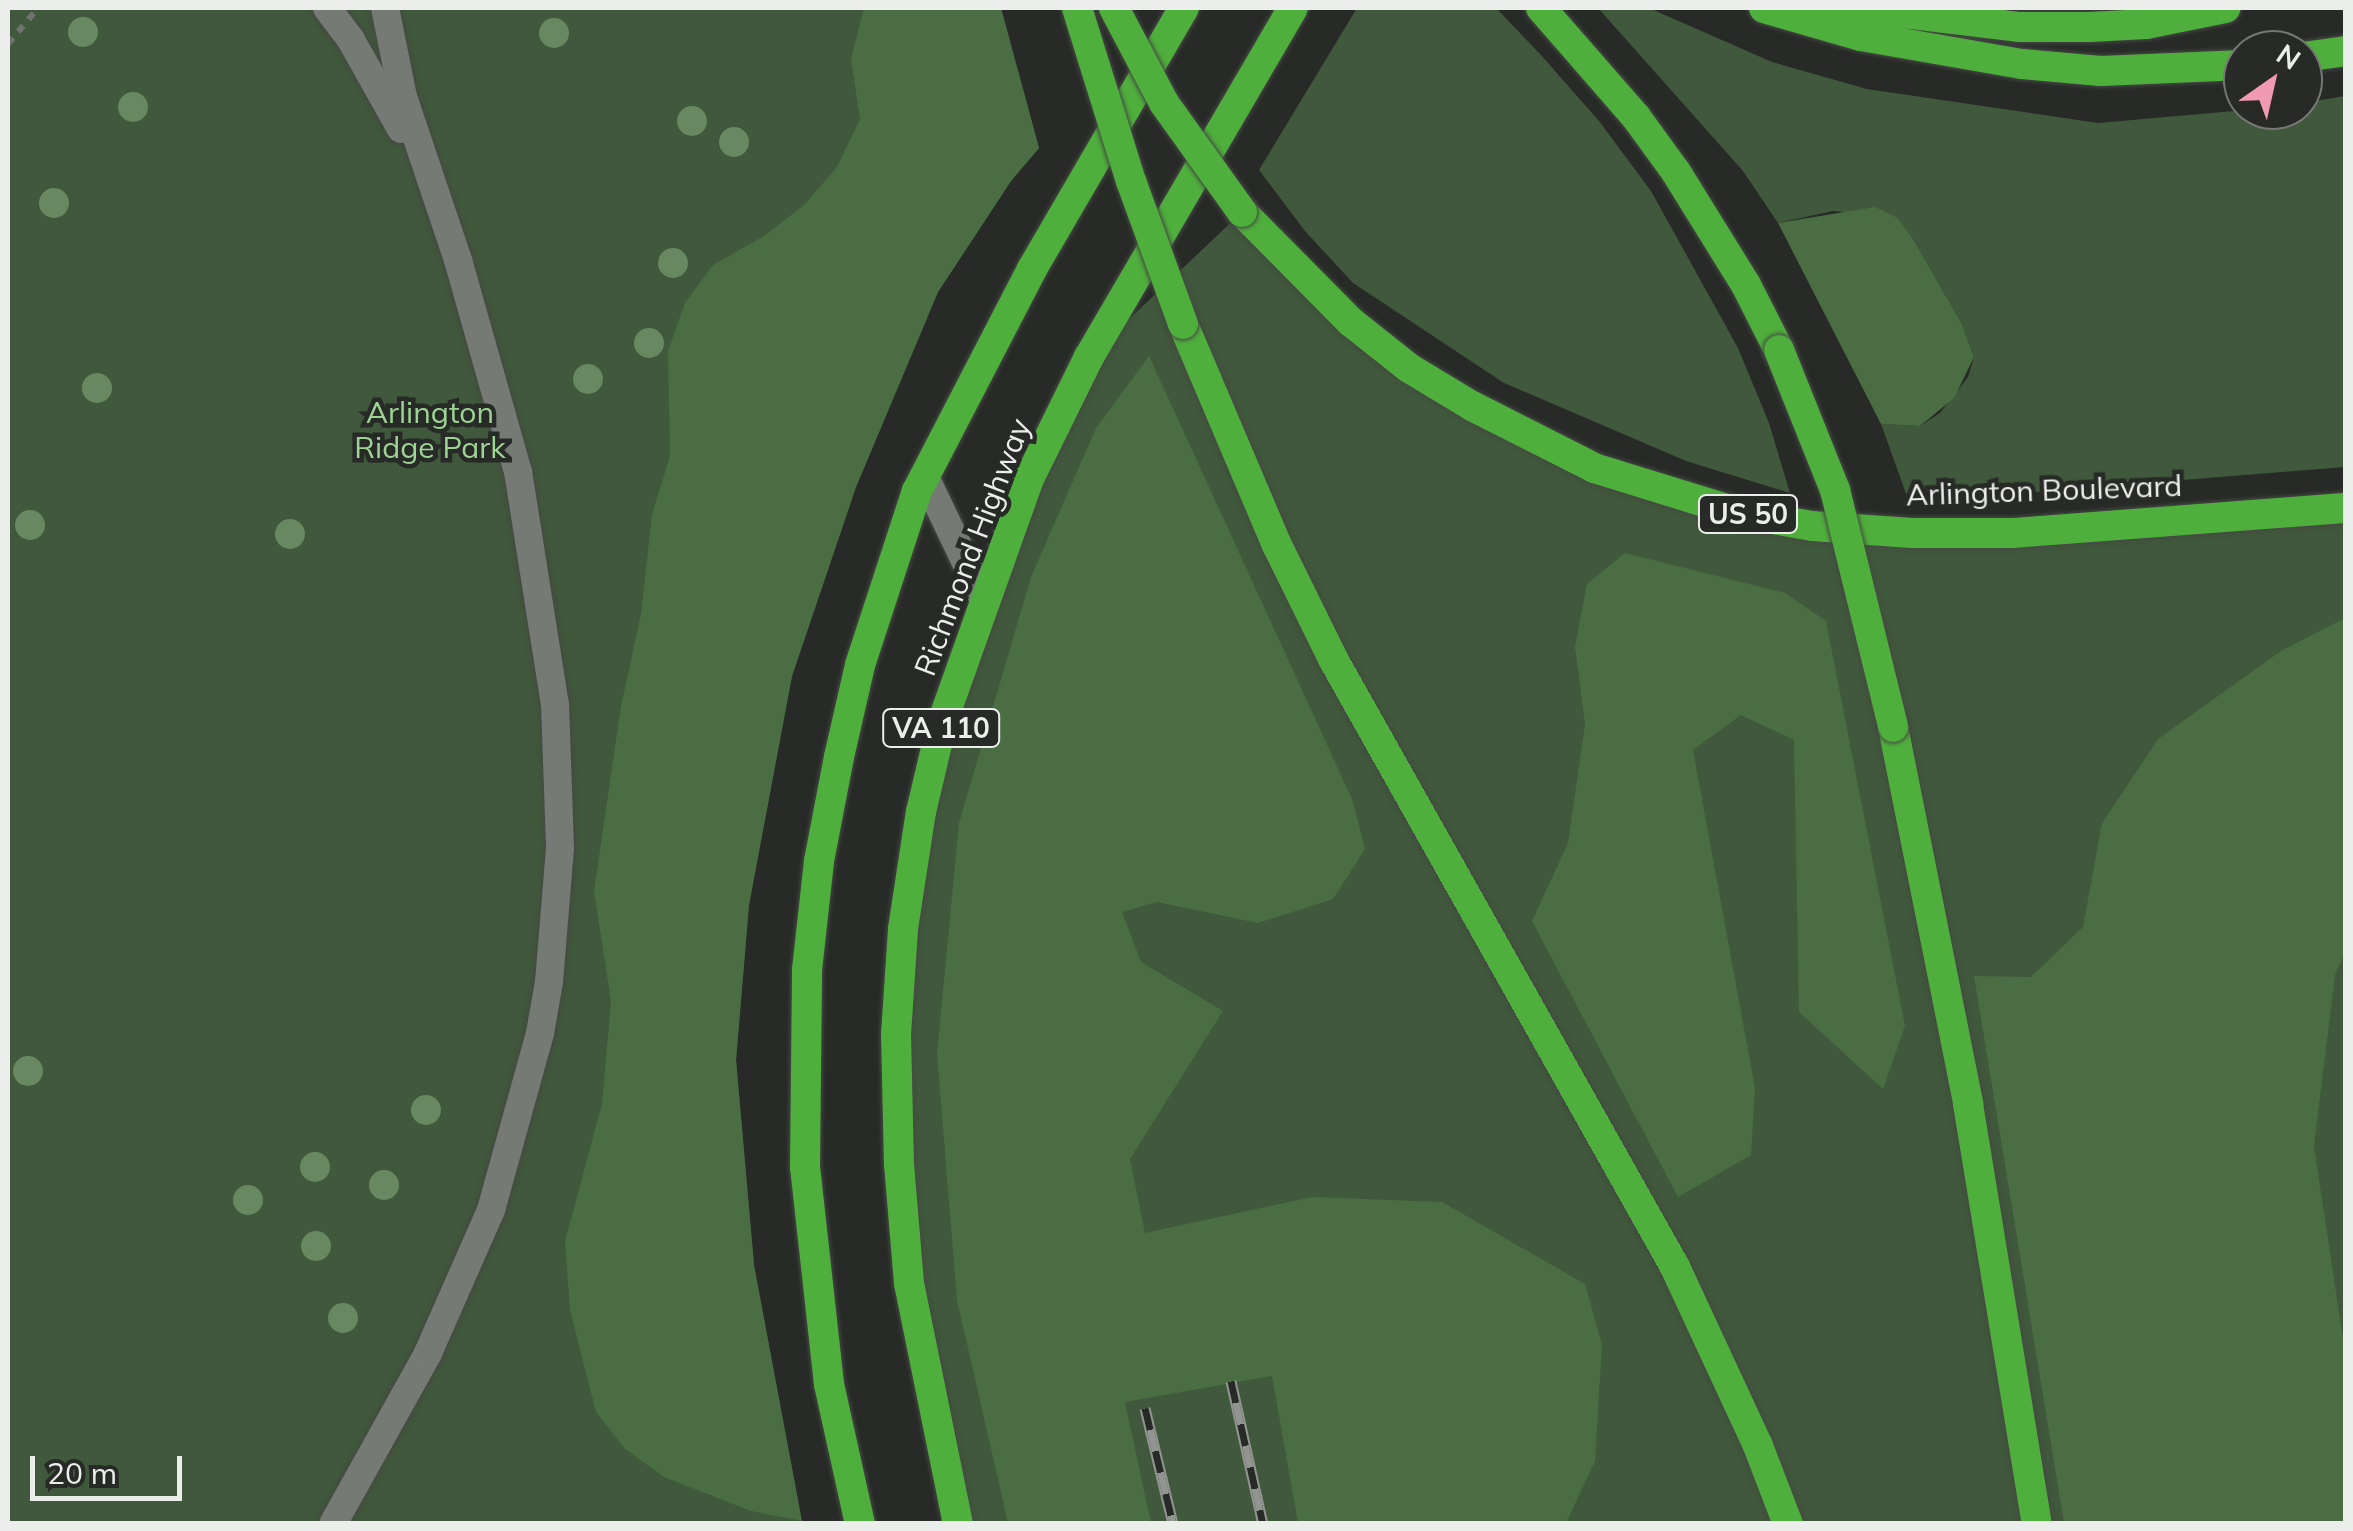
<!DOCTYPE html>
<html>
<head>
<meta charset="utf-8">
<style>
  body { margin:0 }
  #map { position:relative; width:2353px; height:1531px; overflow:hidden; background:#272a26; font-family:Mulish,sans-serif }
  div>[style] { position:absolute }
  .green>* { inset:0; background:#40583b }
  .forest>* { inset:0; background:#4a6d44 }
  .path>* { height:6px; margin-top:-3px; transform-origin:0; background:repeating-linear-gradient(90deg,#6f726e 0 8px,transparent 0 16px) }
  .roads { filter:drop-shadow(0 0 2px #454844) drop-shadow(0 0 2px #454844) }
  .lane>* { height:28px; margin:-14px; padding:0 14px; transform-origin:14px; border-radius:14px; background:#767a75 }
  .highway>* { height:30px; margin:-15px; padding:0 15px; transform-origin:15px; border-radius:15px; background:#4faf3c }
  .rail>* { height:11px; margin-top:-5.5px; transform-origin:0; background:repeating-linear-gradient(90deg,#272a26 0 22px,#919490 0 44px); box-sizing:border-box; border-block:2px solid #919490 }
  .bridges { filter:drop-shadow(0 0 2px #454844) drop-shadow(0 0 2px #454844) }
  .highway-bridge>* { height:30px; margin:-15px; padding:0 15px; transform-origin:15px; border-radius:15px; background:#4faf3c }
  .trees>* { width:30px; height:30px; margin:-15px; border-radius:50%; background:#688862 }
  span { translate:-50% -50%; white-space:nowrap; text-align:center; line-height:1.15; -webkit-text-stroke:9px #272a26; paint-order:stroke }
  .shield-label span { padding:2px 8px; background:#272a26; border:2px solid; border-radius:8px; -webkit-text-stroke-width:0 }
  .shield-label { font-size:28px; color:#eceeeb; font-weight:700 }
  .park-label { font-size:30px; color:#9dd493 }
  .street-label { font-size:30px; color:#eceeeb }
  .frame { position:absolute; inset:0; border:10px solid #eceeeb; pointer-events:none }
  .north { position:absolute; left:2223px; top:30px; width:100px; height:100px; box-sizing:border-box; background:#272a26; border:2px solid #767875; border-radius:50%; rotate:34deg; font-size:28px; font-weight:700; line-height:40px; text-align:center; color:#eceeeb }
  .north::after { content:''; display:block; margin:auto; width:35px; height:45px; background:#f19ab4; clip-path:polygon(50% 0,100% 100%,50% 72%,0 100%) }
  .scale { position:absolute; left:30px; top:1456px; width:152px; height:45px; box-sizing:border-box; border:5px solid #eceeeb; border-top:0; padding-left:12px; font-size:30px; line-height:35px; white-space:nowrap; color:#eceeeb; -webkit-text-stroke:8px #272a26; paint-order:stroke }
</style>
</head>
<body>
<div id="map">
  <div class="green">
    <i style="clip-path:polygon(8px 8px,1001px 8px,1039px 148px,1011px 181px,938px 292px,856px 487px,792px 676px,749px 905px,736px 1060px,754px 1265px,802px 1523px,8px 1524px)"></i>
    <i style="clip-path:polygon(1357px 8px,1496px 8px,1541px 55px,1599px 121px,1651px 191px,1738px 348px,1769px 423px,1790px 493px,1686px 461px,1504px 383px,1353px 283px,1305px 231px,1259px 170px)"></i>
    <i style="clip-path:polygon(1598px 8px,1649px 8px,1772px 62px,1867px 89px,2098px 123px,2245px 110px,2303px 110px,2303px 103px,2345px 96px,2345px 467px,1909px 502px,1881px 424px,1920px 426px,1940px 413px,1968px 377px,1974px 357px,1962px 324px,1912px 237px,1898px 218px,1833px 211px,1778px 223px,1743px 171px)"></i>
    <i style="clip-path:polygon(1242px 212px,1302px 277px,1527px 437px,1812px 526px,2345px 510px,2345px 1523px,959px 1524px,899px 1165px,921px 812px,1089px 357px)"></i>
  </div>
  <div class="forest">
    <i style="clip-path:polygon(864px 8px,1001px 8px,1039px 148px,1011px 181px,938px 292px,856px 487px,792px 676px,749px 905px,736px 1060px,754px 1265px,802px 1521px,751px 1511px,664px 1477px,625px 1449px,596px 1412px,570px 1310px,565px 1241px,602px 1104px,611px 1001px,594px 891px,621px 706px,641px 614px,652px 514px,670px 456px,668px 351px,685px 303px,713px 265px,764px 236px,804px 205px,837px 167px,860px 119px,851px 59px)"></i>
    <i style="clip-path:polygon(1875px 207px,1898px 218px,1912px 237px,1962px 324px,1974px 357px,1954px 398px,1920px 426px,1881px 424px,1778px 223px)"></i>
    <i style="clip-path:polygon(1149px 356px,1352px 799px,1365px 849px,1333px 899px,1258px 923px,1157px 902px,1122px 912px,1141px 962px,1223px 1011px,1130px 1159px,1145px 1233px,1312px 1197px,1442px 1202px,1585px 1284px,1602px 1345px,1595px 1461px,1566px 1523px,1298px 1523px,1272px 1376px,1125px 1402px,1151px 1523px,1008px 1523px,957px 1300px,937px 1054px,959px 823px,1031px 577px,1096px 428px)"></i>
    <i style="clip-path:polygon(1625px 553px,1785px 593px,1826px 621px,1905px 1026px,1883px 1089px,1799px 1012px,1794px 740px,1741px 715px,1693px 750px,1755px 1088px,1751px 1155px,1678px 1197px,1532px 921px,1568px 843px,1585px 724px,1575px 647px,1587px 584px)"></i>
    <i style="clip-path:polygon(2345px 618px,2345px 952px,2335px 975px,2314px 1146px,2345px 1352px,2345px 1523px,2064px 1523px,1974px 976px,2031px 977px,2083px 927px,2102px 823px,2158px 739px,2281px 651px)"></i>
  </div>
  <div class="path">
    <i style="left:8px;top:44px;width:47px;rotate:-50.2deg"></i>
  </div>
  <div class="roads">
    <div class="lane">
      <i style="left:327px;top:8px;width:40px;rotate:53deg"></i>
      <i style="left:351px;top:40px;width:102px;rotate:60.7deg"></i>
      <i style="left:925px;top:477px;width:134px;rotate:64.4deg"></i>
      <i style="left:333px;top:1524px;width:196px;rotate:-60.9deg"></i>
      <i style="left:428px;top:1353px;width:156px;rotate:-66.2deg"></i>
      <i style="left:491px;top:1210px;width:184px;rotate:-74.5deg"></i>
      <i style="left:540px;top:1033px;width:52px;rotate:-80deg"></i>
      <i style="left:549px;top:982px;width:135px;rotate:-85.3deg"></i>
      <i style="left:560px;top:847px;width:142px;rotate:-92deg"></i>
      <i style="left:555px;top:705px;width:236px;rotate:-99deg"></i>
      <i style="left:518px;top:472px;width:217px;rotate:-105.8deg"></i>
      <i style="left:459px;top:263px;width:175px;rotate:-108.6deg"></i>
      <i style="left:403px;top:97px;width:91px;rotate:-101.4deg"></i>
    </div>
    <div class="highway">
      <i style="left:1541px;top:8px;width:145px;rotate:48.9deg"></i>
      <i style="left:1636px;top:117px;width:68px;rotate:54deg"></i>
      <i style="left:1676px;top:172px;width:133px;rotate:58.2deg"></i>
      <i style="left:1746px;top:285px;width:73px;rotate:63.1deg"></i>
      <i style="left:1764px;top:8px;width:101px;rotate:16.1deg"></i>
      <i style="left:1861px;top:36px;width:163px;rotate:9.9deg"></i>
      <i style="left:2022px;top:64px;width:79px;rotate:5.1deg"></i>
      <i style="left:2101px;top:71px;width:142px;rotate:-2.4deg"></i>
      <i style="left:1811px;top:9px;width:101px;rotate:2.8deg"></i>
      <i style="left:1912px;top:14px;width:109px;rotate:6.9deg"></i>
      <i style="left:2020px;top:27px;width:69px"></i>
      <i style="left:2089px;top:27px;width:57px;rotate:-3deg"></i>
      <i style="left:2146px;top:24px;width:81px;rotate:-11.4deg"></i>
      <i style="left:2303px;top:57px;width:43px;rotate:-7.9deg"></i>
      <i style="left:1242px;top:212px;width:155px;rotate:45.3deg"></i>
      <i style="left:1351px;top:322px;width:74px;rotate:38.4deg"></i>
      <i style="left:1409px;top:368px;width:74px;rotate:31.1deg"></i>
      <i style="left:1472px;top:406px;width:137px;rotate:26.9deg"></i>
      <i style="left:1594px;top:468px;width:152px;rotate:17.2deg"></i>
      <i style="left:1739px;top:513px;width:74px;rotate:10.1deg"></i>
      <i style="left:1812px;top:526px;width:100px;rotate:4deg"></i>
      <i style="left:1912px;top:533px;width:101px"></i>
      <i style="left:2013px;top:533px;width:334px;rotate:-4.3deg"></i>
      <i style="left:1183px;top:324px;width:240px;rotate:67deg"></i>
      <i style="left:1277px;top:545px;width:127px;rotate:63.8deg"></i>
      <i style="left:1333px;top:659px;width:698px;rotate:60.64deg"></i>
      <i style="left:1675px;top:1267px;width:197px;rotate:65.1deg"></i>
      <i style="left:1758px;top:1446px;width:84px;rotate:69deg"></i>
      <i style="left:1893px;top:727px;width:384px;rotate:78.7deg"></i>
      <i style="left:1968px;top:1104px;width:426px;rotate:80.7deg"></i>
      <i style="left:860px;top:1524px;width:143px;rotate:-102.5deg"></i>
      <i style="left:829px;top:1384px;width:218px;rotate:-96.3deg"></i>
      <i style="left:805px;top:1167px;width:197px;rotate:-89.4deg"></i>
      <i style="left:807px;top:970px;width:110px;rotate:-83.7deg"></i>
      <i style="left:819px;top:861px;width:106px;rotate:-79.1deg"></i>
      <i style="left:839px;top:757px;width:94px;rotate:-77.1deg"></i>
      <i style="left:860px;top:665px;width:183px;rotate:-71.9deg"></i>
      <i style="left:917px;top:491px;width:250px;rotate:-62.6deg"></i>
      <i style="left:1032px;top:269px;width:302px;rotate:-59.8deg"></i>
      <i style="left:958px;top:1524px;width:246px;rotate:-101.5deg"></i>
      <i style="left:909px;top:1283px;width:118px;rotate:-94.8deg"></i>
      <i style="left:899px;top:1165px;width:130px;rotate:-91.3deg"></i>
      <i style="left:896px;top:1035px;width:106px;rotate:-86.2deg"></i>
      <i style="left:903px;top:929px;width:118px;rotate:-81.3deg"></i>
      <i style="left:921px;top:812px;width:91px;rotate:-76.7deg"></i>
      <i style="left:942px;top:723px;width:257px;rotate:-70.4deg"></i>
      <i style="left:1028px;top:481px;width:138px;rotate:-63.8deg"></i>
      <i style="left:1089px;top:357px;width:404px;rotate:-59.7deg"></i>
    </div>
  </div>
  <div class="rail">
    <i style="left:1231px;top:1381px;width:147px;rotate:77.4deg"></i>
    <i style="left:1145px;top:1408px;width:119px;rotate:76.4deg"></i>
  </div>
  <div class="bridges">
    <div class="highway-bridge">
      <i style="left:1077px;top:8px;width:181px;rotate:72.7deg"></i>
      <i style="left:1131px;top:181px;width:152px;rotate:70deg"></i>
      <i style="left:1114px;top:8px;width:107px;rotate:62.2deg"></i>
      <i style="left:1164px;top:103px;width:134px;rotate:54.4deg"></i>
      <i style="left:1779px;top:350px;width:151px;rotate:68.2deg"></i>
      <i style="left:1835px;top:490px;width:244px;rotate:76.2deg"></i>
    </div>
  </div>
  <div class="trees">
    <i style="left:83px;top:32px"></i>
    <i style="left:554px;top:33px"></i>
    <i style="left:133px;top:107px"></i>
    <i style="left:692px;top:121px"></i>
    <i style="left:734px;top:142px"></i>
    <i style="left:54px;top:203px"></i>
    <i style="left:673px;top:263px"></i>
    <i style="left:649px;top:343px"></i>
    <i style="left:588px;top:379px"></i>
    <i style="left:97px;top:388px"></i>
    <i style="left:30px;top:525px"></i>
    <i style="left:290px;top:534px"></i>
    <i style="left:28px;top:1071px"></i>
    <i style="left:426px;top:1110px"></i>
    <i style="left:315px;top:1167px"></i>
    <i style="left:384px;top:1185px"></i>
    <i style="left:248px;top:1200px"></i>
    <i style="left:316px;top:1246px"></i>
    <i style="left:343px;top:1318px"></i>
  </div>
  <div class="shield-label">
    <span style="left:1748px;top:514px">US 50</span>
    <span style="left:941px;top:728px">VA 110</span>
  </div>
  <div class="park-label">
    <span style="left:430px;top:429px">Arlington<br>Ridge Park</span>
  </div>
  <div class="street-label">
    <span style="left:2044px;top:490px;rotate:-2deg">Arlington Boulevard</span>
    <span style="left:972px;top:547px;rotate:-69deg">Richmond Highway</span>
  </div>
  <div class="frame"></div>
  <div class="north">N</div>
  <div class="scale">20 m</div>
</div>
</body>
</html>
